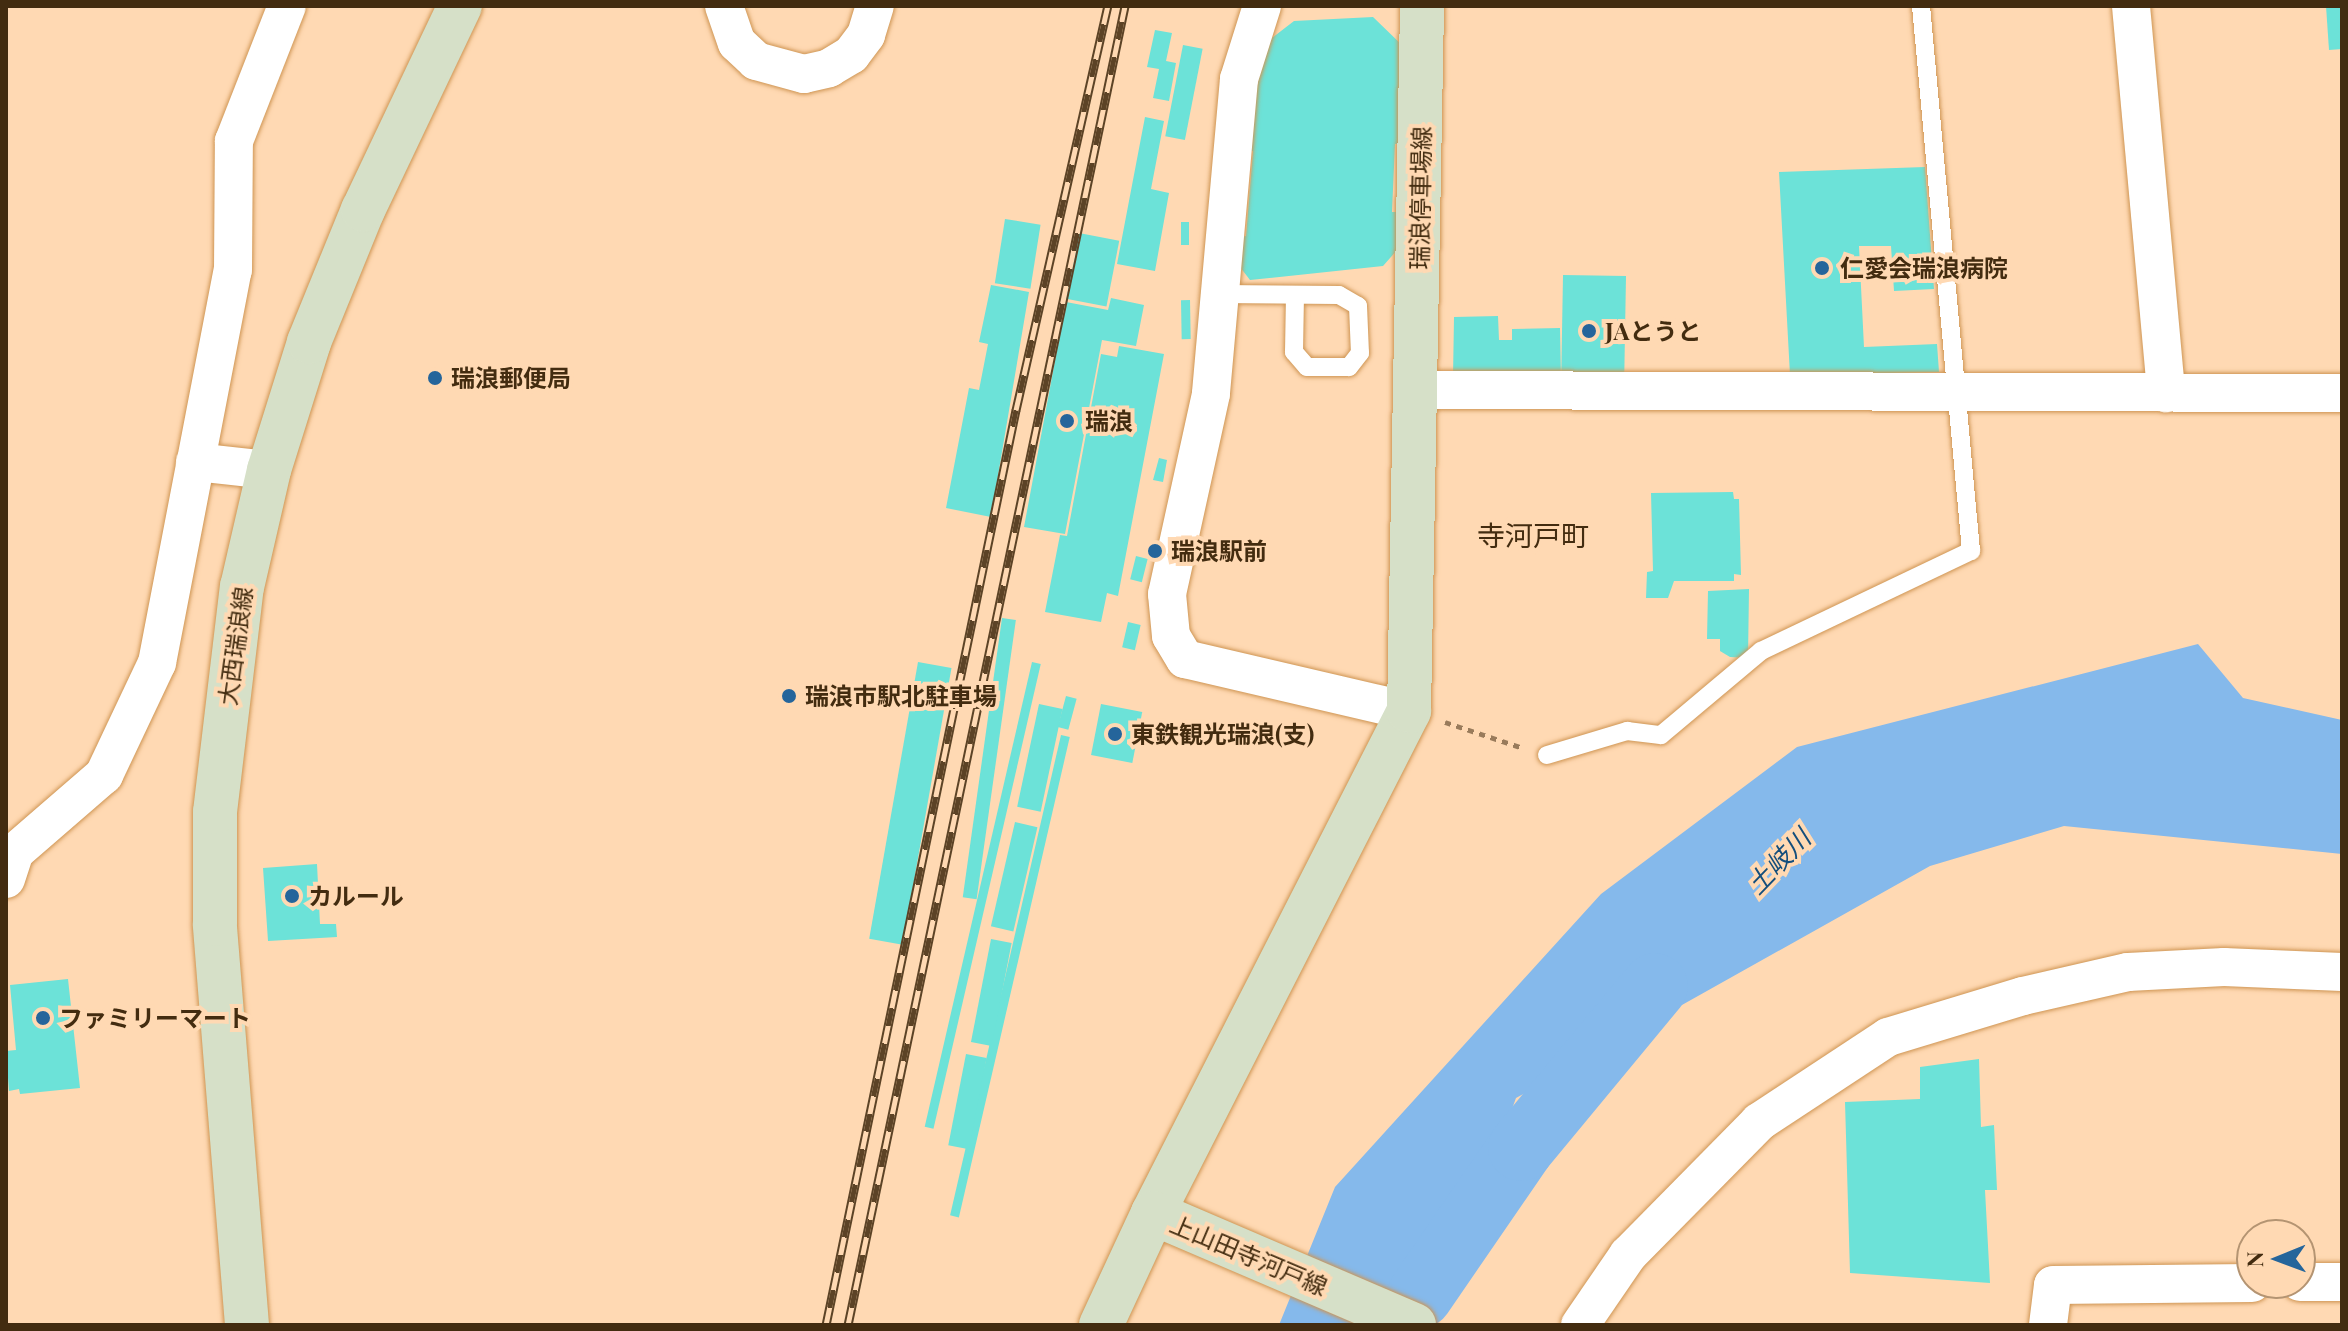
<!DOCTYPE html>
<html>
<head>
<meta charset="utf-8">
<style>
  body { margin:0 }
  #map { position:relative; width:2348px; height:1331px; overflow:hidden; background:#ffd9b3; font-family:"Playfair Display","Noto Sans JP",serif }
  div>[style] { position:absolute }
  .water>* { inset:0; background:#85b9eb }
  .river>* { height:66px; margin:-33px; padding:0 33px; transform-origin:33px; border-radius:33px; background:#85b9eb }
  .building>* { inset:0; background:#6ce2d8; transform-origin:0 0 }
  .path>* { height:5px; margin-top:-2.5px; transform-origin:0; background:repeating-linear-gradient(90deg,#997b5b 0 6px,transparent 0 12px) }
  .roads { filter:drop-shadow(0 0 2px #cf9553) drop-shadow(0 0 2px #cf9553) }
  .lane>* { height:18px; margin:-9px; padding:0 9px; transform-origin:9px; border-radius:9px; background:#fff }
  .street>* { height:38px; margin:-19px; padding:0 19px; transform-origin:19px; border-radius:19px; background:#fff }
  .secondary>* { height:44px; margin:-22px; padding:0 22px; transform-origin:22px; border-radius:22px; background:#d6e0c8 }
  .rail>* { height:9px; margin-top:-4.5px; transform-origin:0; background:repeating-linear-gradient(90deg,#ffd9b3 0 18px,#5c4326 0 36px); box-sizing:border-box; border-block:2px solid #5c4326 }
  .dots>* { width:22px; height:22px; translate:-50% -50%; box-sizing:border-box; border:4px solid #ffd9b3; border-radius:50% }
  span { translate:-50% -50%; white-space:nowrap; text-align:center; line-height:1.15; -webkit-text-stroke:8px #ffd9b3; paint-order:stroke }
  .street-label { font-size:24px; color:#432c10 }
  .poi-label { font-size:24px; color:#432c10; font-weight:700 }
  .left { translate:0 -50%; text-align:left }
  .water-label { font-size:26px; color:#144e7c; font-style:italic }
  .quarter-label { font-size:28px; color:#432c10 }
  .frame { position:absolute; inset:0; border:8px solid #432c10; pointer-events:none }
  .north { position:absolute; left:2236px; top:1219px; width:80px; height:80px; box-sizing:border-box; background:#ffd9b3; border:2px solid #b49472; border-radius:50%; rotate:269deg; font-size:22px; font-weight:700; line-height:32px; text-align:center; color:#432c10 }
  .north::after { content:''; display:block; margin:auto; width:28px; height:36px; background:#25659b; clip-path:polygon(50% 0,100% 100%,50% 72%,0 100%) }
</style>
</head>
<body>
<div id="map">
  <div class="water">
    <i style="clip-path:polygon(2198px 644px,2243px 698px,2342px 720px,2342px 854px,2064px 826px,1930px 866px,1516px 1098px,1433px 1325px,1279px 1325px,1335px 1187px,1601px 894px,1797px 747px)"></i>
  </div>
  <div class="river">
    <i style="left:1420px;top:1295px;width:178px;rotate:-55.5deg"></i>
    <i style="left:1521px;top:1148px;width:210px;rotate:-50.4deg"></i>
  </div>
  <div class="building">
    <i style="clip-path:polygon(2326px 6px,2342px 6px,2342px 49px,2329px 50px)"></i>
    <i style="clip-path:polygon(1373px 17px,1405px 48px,1404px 144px,1395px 144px,1392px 212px,1399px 212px,1398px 249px,1383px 266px,1250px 280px,1240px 267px,1242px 237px,1246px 236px,1253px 151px,1247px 152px,1259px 48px,1294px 21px)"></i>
    <i style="clip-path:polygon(1155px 30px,1172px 33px,1166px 61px,1176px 63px,1169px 101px,1153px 98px,1159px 69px,1147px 67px)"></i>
    <i style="left:1183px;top:45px;width:20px;height:93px;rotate:11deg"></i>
    <i style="clip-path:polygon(1145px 117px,1164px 121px,1151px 189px,1169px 193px,1155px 271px,1117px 264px)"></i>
    <i style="clip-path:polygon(1925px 167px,1934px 289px,1894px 291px,1891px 246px,1859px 246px,1864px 347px,1937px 344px,1939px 372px,1790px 375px,1779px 172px)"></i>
    <i style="left:1005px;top:219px;width:36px;height:65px;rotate:9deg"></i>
    <i style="left:1181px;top:222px;width:8px;height:23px"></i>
    <i style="left:1079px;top:233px;width:41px;height:67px;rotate:11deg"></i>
    <i style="left:1626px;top:276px;width:104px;height:63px;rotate:91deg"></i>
    <i style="clip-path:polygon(991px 285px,1029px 292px,991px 517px,946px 508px,969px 388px,979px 390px,988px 344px,979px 342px)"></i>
    <i style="clip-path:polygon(1111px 298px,1144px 305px,1136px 346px,1102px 340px,1065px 534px,1024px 527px,1066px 302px,1108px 310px)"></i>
    <i style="left:1190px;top:300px;width:39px;height:9px;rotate:89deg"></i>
    <i style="clip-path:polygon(1498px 316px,1499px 340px,1512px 340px,1512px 329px,1560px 328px,1561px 379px,1453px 377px,1454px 317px)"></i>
    <i style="clip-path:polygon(1119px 346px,1164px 354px,1118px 596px,1107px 593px,1101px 622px,1045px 612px,1060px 535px,1067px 536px,1101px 354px,1117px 357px)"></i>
    <i style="clip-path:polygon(1159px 458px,1167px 460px,1163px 482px,1153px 480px)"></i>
    <i style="clip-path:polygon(1733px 492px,1734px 499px,1739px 499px,1741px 575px,1734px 574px,1734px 581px,1674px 581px,1668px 598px,1646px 598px,1647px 572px,1653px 571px,1651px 493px)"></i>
    <i style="left:1136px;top:556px;width:12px;height:24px;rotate:14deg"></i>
    <i style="clip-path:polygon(1749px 589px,1748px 658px,1730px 657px,1720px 651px,1720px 639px,1707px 639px,1708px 591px)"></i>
    <i style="left:1002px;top:618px;width:14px;height:282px;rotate:8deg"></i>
    <i style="left:1128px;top:622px;width:13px;height:26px;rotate:13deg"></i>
    <i style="left:918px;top:662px;width:34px;height:281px;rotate:10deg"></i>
    <i style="left:1032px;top:662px;width:9px;height:477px;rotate:13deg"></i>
    <i style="left:1066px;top:696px;width:11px;height:32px;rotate:15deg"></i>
    <i style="left:1039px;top:704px;width:24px;height:105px;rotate:12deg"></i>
    <i style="left:1101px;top:704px;width:42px;height:52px;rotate:11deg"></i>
    <i style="left:1061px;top:735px;width:9px;height:493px;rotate:13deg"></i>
    <i style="left:1015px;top:822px;width:23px;height:107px;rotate:13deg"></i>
    <i style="clip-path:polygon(317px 864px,320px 924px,336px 924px,337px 937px,268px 941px,263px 868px)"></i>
    <i style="left:991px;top:939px;width:21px;height:105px;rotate:11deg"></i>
    <i style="clip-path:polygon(68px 979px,80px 1088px,20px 1094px,19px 1089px,9px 1091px,6px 1051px,16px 1050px,10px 985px)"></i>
    <i style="left:966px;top:1054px;width:21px;height:93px;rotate:11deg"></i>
    <i style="clip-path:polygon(1979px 1059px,1981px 1127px,1994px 1125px,1997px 1190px,1985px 1190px,1990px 1283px,1850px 1273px,1845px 1102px,1920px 1099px,1920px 1067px)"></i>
  </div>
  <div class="path">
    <i style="left:1445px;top:722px;width:82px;rotate:18.4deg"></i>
  </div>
  <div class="roads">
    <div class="lane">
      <i style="left:1219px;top:294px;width:120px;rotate:0.5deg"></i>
      <i style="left:1339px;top:295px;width:22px;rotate:30deg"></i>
      <i style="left:1358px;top:306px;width:47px;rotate:87.6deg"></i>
      <i style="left:1360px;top:353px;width:18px;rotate:128deg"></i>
      <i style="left:1349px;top:367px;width:42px;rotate:180deg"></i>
      <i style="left:1307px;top:367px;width:20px;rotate:-131deg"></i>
      <i style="left:1294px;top:352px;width:57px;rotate:-89deg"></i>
      <i style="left:1547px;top:755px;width:84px;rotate:-16.7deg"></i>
      <i style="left:1627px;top:731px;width:34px;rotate:7deg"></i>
      <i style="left:1661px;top:735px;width:131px;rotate:-40deg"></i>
      <i style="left:1761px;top:651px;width:233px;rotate:-25.5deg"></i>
      <i style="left:1971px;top:551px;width:547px;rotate:-95.24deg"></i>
    </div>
    <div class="street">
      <i style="left:724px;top:6px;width:39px;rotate:71deg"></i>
      <i style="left:737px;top:43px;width:26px;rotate:43deg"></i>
      <i style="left:756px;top:61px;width:50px;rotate:15.2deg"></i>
      <i style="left:804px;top:74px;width:26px;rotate:-13deg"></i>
      <i style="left:829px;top:68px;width:26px;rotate:-31deg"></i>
      <i style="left:851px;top:55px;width:25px;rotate:-53deg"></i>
      <i style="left:866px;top:35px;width:30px;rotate:-73deg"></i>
      <i style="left:1262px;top:6px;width:77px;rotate:107.5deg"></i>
      <i style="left:1239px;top:79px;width:316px;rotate:95.1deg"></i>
      <i style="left:1211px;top:394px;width:205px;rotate:102.4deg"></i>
      <i style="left:1167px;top:594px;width:42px;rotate:84.6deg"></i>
      <i style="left:1171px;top:636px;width:27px;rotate:59deg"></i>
      <i style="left:1185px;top:659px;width:230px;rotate:13.1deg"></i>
      <i style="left:2131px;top:6px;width:389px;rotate:84.8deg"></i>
      <i style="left:1418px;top:390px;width:924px;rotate:0.19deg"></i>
      <i style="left:195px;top:462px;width:74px;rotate:6.2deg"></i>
      <i style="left:6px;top:879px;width:28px;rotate:-72deg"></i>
      <i style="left:15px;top:852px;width:118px;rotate:-40.9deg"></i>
      <i style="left:104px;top:775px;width:124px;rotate:-64.7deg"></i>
      <i style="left:157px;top:663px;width:400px;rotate:-79.1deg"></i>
      <i style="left:233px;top:270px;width:129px;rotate:-89.6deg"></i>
      <i style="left:234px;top:141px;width:145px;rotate:-68.6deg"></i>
      <i style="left:2300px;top:1282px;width:42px"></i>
      <i style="left:1580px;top:1325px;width:85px;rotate:-55.6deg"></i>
      <i style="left:1628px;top:1255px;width:187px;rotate:-45.4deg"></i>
      <i style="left:1759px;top:1122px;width:154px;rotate:-33.4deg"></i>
      <i style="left:1888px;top:1037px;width:141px;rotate:-16.9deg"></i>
      <i style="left:2023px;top:996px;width:108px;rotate:-12.9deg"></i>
      <i style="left:2128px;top:972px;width:96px;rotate:-3deg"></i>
      <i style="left:2224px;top:967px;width:118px;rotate:2.4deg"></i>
      <i style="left:2048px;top:1325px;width:40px;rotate:-82.9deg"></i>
      <i style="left:2053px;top:1285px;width:199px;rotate:-0.6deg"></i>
    </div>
    <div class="secondary">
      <i style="left:1153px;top:1213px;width:564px;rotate:-62.98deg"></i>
      <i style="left:1409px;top:711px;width:705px;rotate:-88.94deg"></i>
      <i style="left:247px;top:1325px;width:402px;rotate:-94.6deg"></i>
      <i style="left:215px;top:924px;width:112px;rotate:-90deg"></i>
      <i style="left:215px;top:812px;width:227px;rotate:-83.2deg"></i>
      <i style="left:242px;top:587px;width:120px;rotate:-77deg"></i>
      <i style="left:269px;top:470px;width:134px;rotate:-72.6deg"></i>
      <i style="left:309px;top:342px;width:143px;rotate:-67.8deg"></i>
      <i style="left:363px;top:210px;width:226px;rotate:-64.6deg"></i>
      <i style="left:1101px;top:1325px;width:123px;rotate:-65.1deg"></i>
      <i style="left:1153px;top:1213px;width:284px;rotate:23.2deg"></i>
    </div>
  </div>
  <div class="rail">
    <i style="left:826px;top:1325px;width:935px;rotate:-78.27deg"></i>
    <i style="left:1016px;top:410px;width:414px;rotate:-77.2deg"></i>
    <i style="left:848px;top:1325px;width:1348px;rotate:-78.14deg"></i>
  </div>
  <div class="dots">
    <i style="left:1822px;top:268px;background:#25659b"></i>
    <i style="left:1589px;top:331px;background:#25659b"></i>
    <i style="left:435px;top:378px;background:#25659b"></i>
    <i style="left:1067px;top:421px;background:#25659b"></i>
    <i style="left:1155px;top:551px;background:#25659b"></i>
    <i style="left:789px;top:696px;background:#25659b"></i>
    <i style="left:1115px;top:734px;background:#25659b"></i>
    <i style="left:292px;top:896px;background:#25659b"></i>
    <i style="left:43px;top:1018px;background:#25659b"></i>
  </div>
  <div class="street-label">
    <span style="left:1420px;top:198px;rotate:-89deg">瑞浪停車場線</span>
    <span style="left:235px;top:646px;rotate:-82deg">大西瑞浪線</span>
    <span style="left:1249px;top:1255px;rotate:23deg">上山田寺河戸線</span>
  </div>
  <div class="poi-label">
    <span class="left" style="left:1840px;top:268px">仁愛会瑞浪病院</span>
    <span class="left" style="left:1605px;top:331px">JAとうと</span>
    <span class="left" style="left:451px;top:378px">瑞浪郵便局</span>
    <span class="left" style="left:1085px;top:421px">瑞浪</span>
    <span class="left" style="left:1171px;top:551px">瑞浪駅前</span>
    <span class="left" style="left:805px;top:696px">瑞浪市駅北駐車場</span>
    <span class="left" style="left:1131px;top:734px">東鉄観光瑞浪(支)</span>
    <span class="left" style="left:308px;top:896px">カルール</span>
    <span class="left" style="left:59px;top:1018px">ファミリーマート</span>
  </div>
  <div class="water-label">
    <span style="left:1778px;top:861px;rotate:-46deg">土岐川</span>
  </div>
  <div class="quarter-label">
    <span style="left:1533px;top:535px">寺河戸町</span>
  </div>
  <div class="frame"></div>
  <div class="north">N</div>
</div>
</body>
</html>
